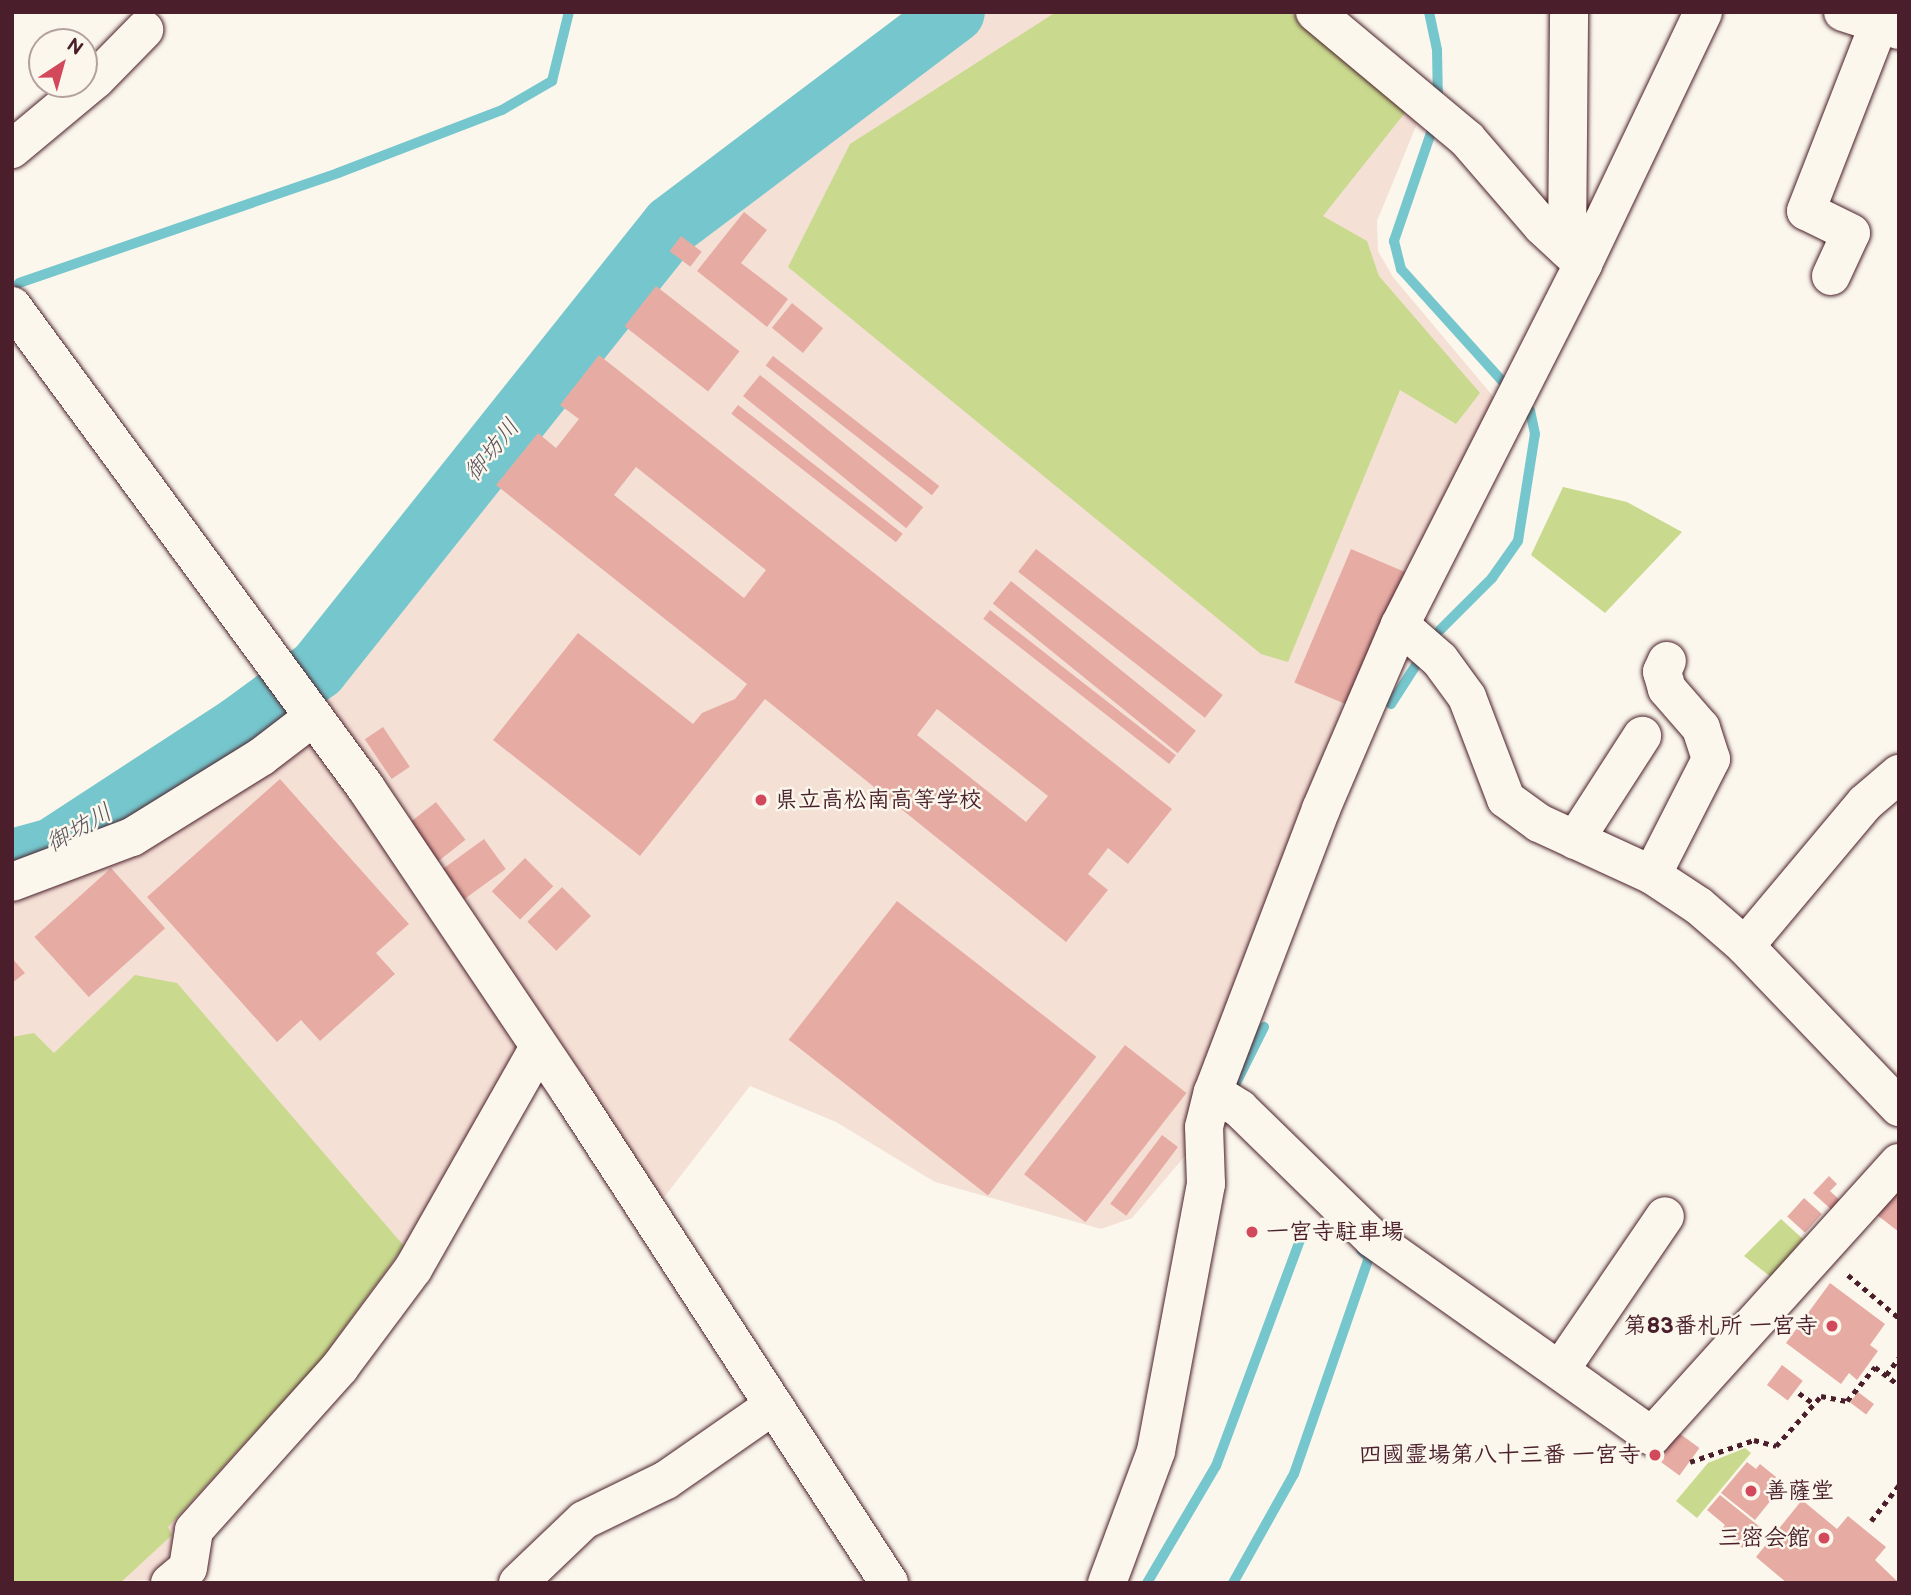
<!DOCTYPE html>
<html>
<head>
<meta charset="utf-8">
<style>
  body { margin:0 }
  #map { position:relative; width:1911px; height:1595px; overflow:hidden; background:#fbf7ec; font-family:"Balsamiq Sans","Klee One",sans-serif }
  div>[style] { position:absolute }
  .built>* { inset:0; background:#f5e0d6 }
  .green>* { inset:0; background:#c9da8e }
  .stream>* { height:10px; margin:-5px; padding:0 5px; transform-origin:5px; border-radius:5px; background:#76c7cd }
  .river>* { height:61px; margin:-30.5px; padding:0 30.5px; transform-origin:30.5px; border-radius:30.5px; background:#76c7cd }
  .building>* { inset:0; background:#e6aca4; transform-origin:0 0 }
  .path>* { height:4.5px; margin-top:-2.25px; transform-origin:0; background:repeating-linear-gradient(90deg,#4a1f2b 0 5px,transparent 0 10px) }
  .roads { filter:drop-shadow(0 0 2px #4a1f2b) drop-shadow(0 0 2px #4a1f2b) }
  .minor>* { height:38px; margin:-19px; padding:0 19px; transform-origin:19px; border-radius:19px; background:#fbf7ec }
  .dots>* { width:19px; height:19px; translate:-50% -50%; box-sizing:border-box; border:4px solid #fbf7ec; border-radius:50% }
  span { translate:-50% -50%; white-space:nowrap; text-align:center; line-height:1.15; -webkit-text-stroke:5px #fbf7ec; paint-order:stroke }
  .poi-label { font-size:23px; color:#4a1f2b; font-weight:700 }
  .left { translate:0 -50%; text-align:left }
  .right { translate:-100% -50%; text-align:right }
  .water-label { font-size:24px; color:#57515c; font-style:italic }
  .frame { position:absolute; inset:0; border:14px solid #4a1f2b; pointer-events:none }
  .north { position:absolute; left:28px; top:28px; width:70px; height:70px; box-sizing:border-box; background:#fbf7ec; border:2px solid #b4a19f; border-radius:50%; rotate:36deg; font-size:19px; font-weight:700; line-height:28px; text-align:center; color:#4a1f2b }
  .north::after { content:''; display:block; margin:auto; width:24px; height:32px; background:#d1495b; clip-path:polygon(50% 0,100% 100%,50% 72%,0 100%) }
</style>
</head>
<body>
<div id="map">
  <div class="built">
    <i style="clip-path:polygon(978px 12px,1296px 12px,1421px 114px,1377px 221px,1378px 251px,1393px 277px,1497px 401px,1191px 1149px,1132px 1218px,1101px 1229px,935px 1182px,836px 1122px,750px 1086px,662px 1200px,539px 1022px,390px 1285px,195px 1519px,152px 1580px,12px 1583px,12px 894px,318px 704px,670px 239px)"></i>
  </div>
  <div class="green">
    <i style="clip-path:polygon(1056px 12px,1290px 12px,1408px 109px,1323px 216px,1367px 241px,1379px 276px,1480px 393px,1456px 424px,1400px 390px,1288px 662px,1261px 654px,788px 267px,850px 144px)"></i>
    <i style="clip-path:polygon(1563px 487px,1627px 502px,1682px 532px,1605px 613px,1531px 555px)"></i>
    <i style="clip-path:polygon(135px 975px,177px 983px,404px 1246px,319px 1362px,168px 1527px,172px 1535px,120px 1583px,12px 1583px,12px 1037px,34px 1033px,54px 1053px)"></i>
    <i style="clip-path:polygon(1781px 1219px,1803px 1239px,1771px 1277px,1744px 1256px)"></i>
    <i style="clip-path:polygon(1745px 1448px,1751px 1453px,1697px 1518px,1676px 1501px,1708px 1463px)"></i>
  </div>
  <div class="stream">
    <i style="left:1429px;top:12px;width:39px;rotate:78deg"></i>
    <i style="left:1437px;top:50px;width:52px;rotate:88.9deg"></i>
    <i style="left:1434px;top:124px;width:124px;rotate:108.9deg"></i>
    <i style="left:1394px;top:241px;width:29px;rotate:76deg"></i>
    <i style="left:1401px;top:269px;width:154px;rotate:47.9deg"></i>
    <i style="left:19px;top:283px;width:337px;rotate:-19deg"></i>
    <i style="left:338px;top:173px;width:176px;rotate:-21deg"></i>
    <i style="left:502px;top:110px;width:58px;rotate:-30.1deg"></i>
    <i style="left:552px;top:81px;width:71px;rotate:-76.2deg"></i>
    <i style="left:1440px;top:630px;width:74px;rotate:-45deg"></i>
    <i style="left:1492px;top:578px;width:45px;rotate:-54.9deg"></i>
    <i style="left:1518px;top:541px;width:108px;rotate:-81deg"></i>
    <i style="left:1535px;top:434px;width:24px;rotate:-102deg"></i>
    <i style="left:1391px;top:704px;width:46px;rotate:-57.3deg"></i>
    <i style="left:1235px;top:1085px;width:65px;rotate:-63.4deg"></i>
    <i style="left:1147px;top:1583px;width:136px;rotate:-59.5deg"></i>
    <i style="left:1216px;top:1466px;width:252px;rotate:-69.6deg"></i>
    <i style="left:1233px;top:1583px;width:125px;rotate:-60.8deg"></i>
    <i style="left:1294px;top:1474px;width:229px;rotate:-70.9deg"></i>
    <i style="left:1369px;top:1258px;width:11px;rotate:-135deg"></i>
  </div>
  <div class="river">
    <i style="left:12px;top:859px;width:41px;rotate:-15.4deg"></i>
    <i style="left:52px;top:848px;width:223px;rotate:-33.1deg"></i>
    <i style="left:239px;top:726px;width:97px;rotate:-36.2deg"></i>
    <i style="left:317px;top:669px;width:568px;rotate:-51.43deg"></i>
    <i style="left:671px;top:225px;width:354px;rotate:-37deg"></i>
  </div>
  <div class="building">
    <i style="clip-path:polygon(744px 212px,767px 230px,741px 263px,788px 299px,767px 327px,697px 271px)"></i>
    <i style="left:681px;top:236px;width:26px;height:19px;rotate:37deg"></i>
    <i style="left:656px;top:286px;width:106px;height:51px;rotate:38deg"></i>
    <i style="left:792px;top:303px;width:40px;height:32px;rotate:39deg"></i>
    <i style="clip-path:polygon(evenodd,599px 355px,1172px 809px,1128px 864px,1108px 848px,1088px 874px,1108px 890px,1066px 942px,765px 699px,640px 856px,493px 740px,578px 633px,693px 724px,702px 713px,735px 699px,747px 684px,496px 485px,538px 433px,556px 448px,579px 419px,560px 405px,599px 355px,636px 467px,766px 570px,744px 598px,614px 495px,636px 467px,599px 355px,937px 709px,1048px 796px,1026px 822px,917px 735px,937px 709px)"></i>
    <i style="left:773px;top:356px;width:211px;height:12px;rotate:38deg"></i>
    <i style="left:760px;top:375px;width:210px;height:27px;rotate:39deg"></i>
    <i style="left:738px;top:405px;width:209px;height:11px;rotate:38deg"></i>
    <i style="left:1036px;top:549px;width:237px;height:29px;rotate:38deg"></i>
    <i style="left:1351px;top:549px;width:65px;height:145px;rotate:23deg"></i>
    <i style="left:1011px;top:581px;width:238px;height:29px;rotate:39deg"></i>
    <i style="left:990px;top:610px;width:236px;height:11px;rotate:38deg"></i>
    <i style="left:383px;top:727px;width:48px;height:22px;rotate:56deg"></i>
    <i style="clip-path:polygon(280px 779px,409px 924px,376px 953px,395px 974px,320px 1041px,301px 1020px,277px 1042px,147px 897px)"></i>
    <i style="left:436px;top:802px;width:48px;height:36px;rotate:52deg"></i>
    <i style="left:484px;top:839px;width:37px;height:54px;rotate:54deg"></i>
    <i style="left:525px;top:858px;width:40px;height:47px;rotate:45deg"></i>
    <i style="left:111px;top:868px;width:81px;height:103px;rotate:48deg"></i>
    <i style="left:562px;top:887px;width:41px;height:49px;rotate:45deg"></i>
    <i style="left:897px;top:901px;width:253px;height:176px;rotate:38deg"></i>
    <i style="clip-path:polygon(12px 958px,25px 973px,12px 983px)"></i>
    <i style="left:1125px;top:1045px;width:78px;height:164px;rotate:38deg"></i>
    <i style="left:1162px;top:1135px;width:20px;height:86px;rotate:37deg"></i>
    <i style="clip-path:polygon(1829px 1176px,1837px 1184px,1830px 1191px,1843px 1203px,1834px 1212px,1813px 1193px)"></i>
    <i style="clip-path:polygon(1899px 1185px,1899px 1232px,1877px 1215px)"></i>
    <i style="left:1804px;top:1198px;width:24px;height:25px;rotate:42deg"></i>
    <i style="clip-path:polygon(1830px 1283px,1885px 1324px,1870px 1345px,1878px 1351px,1857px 1380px,1849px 1373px,1841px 1384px,1786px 1343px)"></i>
    <i style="left:1782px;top:1365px;width:26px;height:25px;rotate:37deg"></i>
    <i style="left:1858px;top:1392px;width:20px;height:13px;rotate:37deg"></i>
    <i style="left:1676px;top:1431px;width:29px;height:34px;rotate:36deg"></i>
    <i style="clip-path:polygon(1747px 1462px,1756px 1469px,1760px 1464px,1776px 1477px,1772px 1483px,1780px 1489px,1755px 1520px,1721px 1493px)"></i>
    <i style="clip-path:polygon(1720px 1495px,1760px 1527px,1742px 1548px,1721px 1530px,1725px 1525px,1707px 1510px)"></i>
    <i style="clip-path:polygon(1802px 1500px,1837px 1529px,1848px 1516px,1886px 1547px,1875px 1560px,1899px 1583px,1787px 1583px,1756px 1557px)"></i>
  </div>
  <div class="path">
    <i style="left:1848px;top:1275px;width:67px;rotate:40.1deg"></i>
    <i style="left:1886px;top:1375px;width:21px;rotate:-53deg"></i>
    <i style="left:1799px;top:1393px;width:19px;rotate:36deg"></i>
    <i style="left:1690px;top:1462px;width:68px;rotate:-19deg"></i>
    <i style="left:1754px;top:1440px;width:23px;rotate:15deg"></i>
    <i style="left:1776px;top:1446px;width:67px;rotate:-48deg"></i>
    <i style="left:1821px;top:1396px;width:26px;rotate:11deg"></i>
    <i style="left:1847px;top:1401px;width:44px;rotate:-50.5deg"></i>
    <i style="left:1875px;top:1367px;width:30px;rotate:37deg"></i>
    <i style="left:1871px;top:1521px;width:46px;rotate:-52.1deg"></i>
  </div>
  <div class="roads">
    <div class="minor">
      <i style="left:1315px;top:12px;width:198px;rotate:39.9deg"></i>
      <i style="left:1467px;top:139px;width:115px;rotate:49.2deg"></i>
      <i style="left:1542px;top:226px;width:56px;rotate:42.8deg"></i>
      <i style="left:1843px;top:12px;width:59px;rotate:17.8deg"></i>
      <i style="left:12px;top:149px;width:109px;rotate:-39.8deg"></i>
      <i style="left:96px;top:79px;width:69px;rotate:-45.6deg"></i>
      <i style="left:1567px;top:249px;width:237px;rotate:-89.5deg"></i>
      <i style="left:1831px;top:276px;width:47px;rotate:-65.1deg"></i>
      <i style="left:1851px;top:233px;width:50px;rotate:-153.9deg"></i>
      <i style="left:1806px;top:211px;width:201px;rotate:-68.7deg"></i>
      <i style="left:12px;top:306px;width:598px;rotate:53.7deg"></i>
      <i style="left:366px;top:788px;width:364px;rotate:56.1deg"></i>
      <i style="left:569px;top:1090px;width:588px;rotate:57.01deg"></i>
      <i style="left:1400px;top:625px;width:53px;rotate:41.2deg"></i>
      <i style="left:1440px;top:660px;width:46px;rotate:53.9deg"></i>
      <i style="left:1467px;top:697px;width:109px;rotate:69.1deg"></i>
      <i style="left:1506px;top:799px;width:41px;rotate:36deg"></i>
      <i style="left:1539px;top:823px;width:124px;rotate:24.7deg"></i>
      <i style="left:1652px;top:875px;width:56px;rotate:33.4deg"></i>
      <i style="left:1699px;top:906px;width:61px;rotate:41deg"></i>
      <i style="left:1745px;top:946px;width:223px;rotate:46.3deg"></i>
      <i style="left:1575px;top:840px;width:124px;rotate:-57.2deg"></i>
      <i style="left:1652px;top:875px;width:130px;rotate:-63deg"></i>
      <i style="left:1711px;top:759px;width:33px;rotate:-108deg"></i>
      <i style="left:1701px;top:728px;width:52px;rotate:-131.1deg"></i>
      <i style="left:1667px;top:689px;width:18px;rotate:-106deg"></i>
      <i style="left:1662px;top:672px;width:12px;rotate:-66deg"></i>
      <i style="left:12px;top:882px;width:128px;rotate:-20.6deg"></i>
      <i style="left:132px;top:837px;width:152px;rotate:-31.8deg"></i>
      <i style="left:261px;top:757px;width:64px;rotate:-37.4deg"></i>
      <i style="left:1745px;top:946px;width:187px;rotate:-50deg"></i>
      <i style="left:1865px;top:803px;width:45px;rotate:-40.5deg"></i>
      <i style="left:1213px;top:1092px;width:32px;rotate:32deg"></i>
      <i style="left:1240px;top:1109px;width:185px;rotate:44.3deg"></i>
      <i style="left:1372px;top:1238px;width:343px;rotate:35.3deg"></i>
      <i style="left:1652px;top:1436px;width:368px;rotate:-47.9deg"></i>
      <i style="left:1560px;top:1370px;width:186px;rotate:-55.7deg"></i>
      <i style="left:170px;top:1583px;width:23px;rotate:-40deg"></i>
      <i style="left:188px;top:1568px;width:38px;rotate:-81deg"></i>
      <i style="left:194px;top:1530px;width:219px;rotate:-48.1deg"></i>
      <i style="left:340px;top:1367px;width:122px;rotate:-53.3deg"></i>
      <i style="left:413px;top:1269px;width:255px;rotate:-60.4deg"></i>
      <i style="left:518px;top:1583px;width:91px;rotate:-43.7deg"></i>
      <i style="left:584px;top:1520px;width:91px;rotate:-26deg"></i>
      <i style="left:666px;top:1480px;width:131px;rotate:-34.8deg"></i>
      <i style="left:1107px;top:1583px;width:141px;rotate:-69.6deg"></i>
      <i style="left:1156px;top:1451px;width:272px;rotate:-79.4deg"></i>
      <i style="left:1206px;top:1184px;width:57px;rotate:-92deg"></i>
      <i style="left:1204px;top:1127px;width:36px;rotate:-76deg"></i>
      <i style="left:1213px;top:1092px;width:303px;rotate:-69.1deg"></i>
      <i style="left:1321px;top:809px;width:200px;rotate:-66.8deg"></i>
      <i style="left:1400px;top:625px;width:405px;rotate:-63.1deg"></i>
      <i style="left:1583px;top:264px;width:279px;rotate:-64.5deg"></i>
    </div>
  </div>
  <div class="dots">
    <i style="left:761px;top:800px;background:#d1495b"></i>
    <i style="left:1252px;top:1232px;background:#d1495b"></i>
    <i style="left:1832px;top:1326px;background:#d1495b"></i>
    <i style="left:1655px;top:1455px;background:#d1495b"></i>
    <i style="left:1751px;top:1491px;background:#d1495b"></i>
    <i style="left:1824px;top:1538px;background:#d1495b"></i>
  </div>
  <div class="poi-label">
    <span class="left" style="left:775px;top:800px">県立高松南高等学校</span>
    <span class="left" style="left:1266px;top:1232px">一宮寺駐車場</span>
    <span class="right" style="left:1818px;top:1326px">第83番札所 一宮寺</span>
    <span class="right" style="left:1641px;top:1455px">四國霊場第八十三番 一宮寺</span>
    <span class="left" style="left:1765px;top:1491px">善薩堂</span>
    <span class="right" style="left:1810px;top:1538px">三密会館</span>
  </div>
  <div class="water-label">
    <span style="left:492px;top:450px;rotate:-51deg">御坊川</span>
    <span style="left:79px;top:828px;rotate:-30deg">御坊川</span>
  </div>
  <div class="frame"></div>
  <div class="north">N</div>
</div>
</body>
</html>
